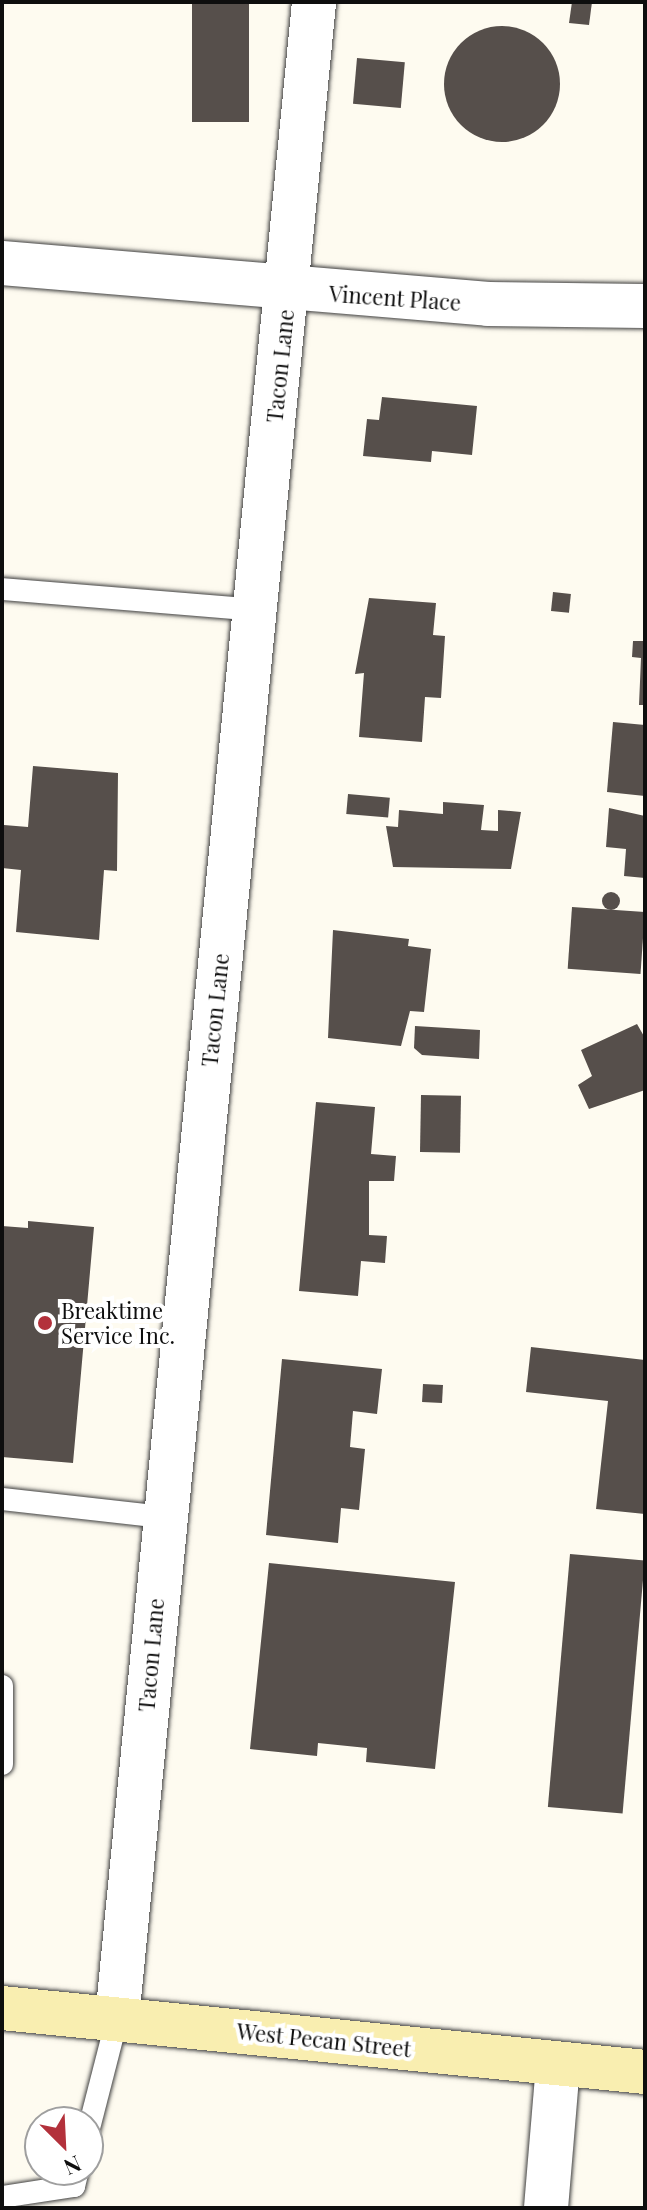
<!DOCTYPE html>
<html>
<head>
<meta charset="utf-8">
<style>
  body { margin:0 }
  #map { position:relative; width:647px; height:2210px; overflow:hidden; background:#fefbf0; font-family:"Playfair Display",serif }
  div>[style] { position:absolute }
  .building>* { inset:0; background:#564f4b; transform-origin:0 0 }
  .round { border-radius:50% }
  .roads { filter:drop-shadow(0 0 2px #414141) drop-shadow(0 0 2px #414141) }
  .lane>* { height:22px; margin:-11px; padding:0 11px; transform-origin:11px; border-radius:11px; background:#fff }
  .street>* { height:44px; margin:-22px; padding:0 22px; transform-origin:22px; border-radius:22px; background:#fff }
  .secondary>* { height:44px; margin:-22px; padding:0 22px; transform-origin:22px; border-radius:22px; background:#f9eeb0 }
  .dots>* { width:22px; height:22px; translate:-50% -50%; box-sizing:border-box; border:4px solid #fff; border-radius:50% }
  span { translate:-50% -50%; white-space:nowrap; text-align:center; line-height:1.15; -webkit-text-stroke:8px #fff; paint-order:stroke }
  .street-label { font-size:22px; color:#0e0e0e }
  .poi-label { font-size:22px; color:#0e0e0e }
  .left { translate:0 -50%; text-align:left }
  .frame { position:absolute; inset:0; border:4px solid #0e0e0e; pointer-events:none }
  .north { position:absolute; left:24px; top:2106px; width:80px; height:80px; box-sizing:border-box; background:#fff; border:2px solid #9f9f9f; border-radius:50%; rotate:156deg; font-size:22px; font-weight:700; line-height:32px; text-align:center; color:#0e0e0e }
  .north::after { content:''; display:block; margin:auto; width:28px; height:36px; background:#b3313b; clip-path:polygon(50% 0,100% 100%,50% 72%,0 100%) }
</style>
</head>
<body>
<div id="map">
  <div class="building">
    <i style="left:192px;top:2px;width:57px;height:120px"></i>
    <i style="clip-path:polygon(572px 2px,592px 2px,589px 25px,569px 23px)"></i>
    <i class="round" style="left:444px;top:26px;width:116px;height:116px"></i>
    <i style="left:357px;top:58px;width:48px;height:46px;rotate:5deg"></i>
    <i style="clip-path:polygon(382px 397px,477px 406px,472px 455px,432px 451px,431px 462px,363px 456px,367px 419px,379px 420px)"></i>
    <i style="left:553px;top:592px;width:18px;height:19px;rotate:6deg"></i>
    <i style="clip-path:polygon(369px 598px,436px 603px,433px 635px,445px 636px,441px 698px,425px 697px,422px 742px,359px 737px,364px 673px,355px 674px)"></i>
    <i style="clip-path:polygon(633px 641px,645px 641px,645px 705px,639px 705px,641px 658px,632px 657px)"></i>
    <i style="clip-path:polygon(613px 722px,645px 725px,645px 796px,607px 792px)"></i>
    <i style="clip-path:polygon(33px 766px,118px 773px,117px 871px,104px 870px,99px 940px,16px 932px,21px 870px,2px 868px,4px 825px,28px 827px)"></i>
    <i style="left:348px;top:794px;width:42px;height:20px;rotate:5deg"></i>
    <i style="clip-path:polygon(443px 802px,484px 805px,481px 830px,498px 831px,498px 810px,521px 812px,511px 869px,393px 867px,386px 826px,398px 827px,399px 810px,443px 814px)"></i>
    <i style="clip-path:polygon(609px 808px,645px 816px,645px 878px,624px 876px,626px 849px,606px 847px)"></i>
    <i class="round" style="left:602px;top:892px;width:18px;height:18px"></i>
    <i style="left:572px;top:907px;width:73px;height:62px;rotate:4deg"></i>
    <i style="clip-path:polygon(333px 930px,409px 939px,408px 946px,431px 949px,424px 1012px,410px 1011px,401px 1046px,328px 1038px)"></i>
    <i style="clip-path:polygon(637px 1024px,645px 1038px,645px 1090px,589px 1109px,578px 1085px,592px 1076px,581px 1050px)"></i>
    <i style="clip-path:polygon(415px 1026px,480px 1030px,479px 1059px,422px 1055px,414px 1048px)"></i>
    <i style="left:421px;top:1095px;width:40px;height:57px;rotate:1deg"></i>
    <i style="clip-path:polygon(316px 1102px,375px 1107px,371px 1154px,396px 1156px,394px 1181px,369px 1181px,369px 1235px,387px 1236px,385px 1263px,361px 1261px,358px 1296px,299px 1291px)"></i>
    <i style="clip-path:polygon(28px 1221px,94px 1227px,73px 1463px,2px 1457px,2px 1226px,28px 1228px)"></i>
    <i style="clip-path:polygon(531px 1347px,645px 1360px,645px 1514px,596px 1509px,608px 1401px,526px 1392px)"></i>
    <i style="clip-path:polygon(282px 1359px,382px 1369px,377px 1414px,353px 1411px,350px 1447px,365px 1449px,359px 1510px,341px 1508px,338px 1543px,266px 1535px)"></i>
    <i style="left:423px;top:1384px;width:20px;height:18px;rotate:3deg"></i>
    <i style="left:570px;top:1554px;width:75px;height:254px;rotate:5deg"></i>
    <i style="clip-path:polygon(269px 1563px,455px 1582px,435px 1769px,366px 1762px,367px 1748px,318px 1743px,317px 1756px,250px 1749px)"></i>
  </div>
  <div class="roads">
    <div class="lane">
      <i style="left:2px;top:589px;width:255px;rotate:4.7deg"></i>
      <i style="left:2px;top:1499px;width:162px;rotate:6.4deg"></i>
      <i style="left:2px;top:1686px;width:78px;rotate:90deg"></i>
      <i style="left:88px;top:2132px;width:117px;rotate:-75.6deg"></i>
      <i style="left:2px;top:2197px;width:73px;rotate:-8.7deg"></i>
      <i style="left:74px;top:2186px;width:16px;rotate:-76deg"></i>
    </div>
    <div class="street">
      <i style="left:2px;top:263px;width:488px;rotate:4.8deg"></i>
      <i style="left:488px;top:304px;width:157px;rotate:0.7deg"></i>
      <i style="left:117px;top:2019px;width:2027px;rotate:-84.42deg"></i>
      <i style="left:546px;top:2208px;width:144px;rotate:-85.2deg"></i>
    </div>
    <div class="secondary">
      <i style="left:2px;top:2008px;width:646px;rotate:5.68deg"></i>
    </div>
  </div>
  <div class="dots">
    <i style="left:45px;top:1323px;background:#b3313b"></i>
  </div>
  <div class="street-label">
    <span style="left:395px;top:298px;rotate:4deg">Vincent Place</span>
    <span style="left:280px;top:366px;rotate:-84deg">Tacon Lane</span>
    <span style="left:215px;top:1010px;rotate:-84deg">Tacon Lane</span>
    <span style="left:151px;top:1655px;rotate:-85deg">Tacon Lane</span>
    <span style="left:324px;top:2040px;rotate:6deg">West Pecan Street</span>
  </div>
  <div class="poi-label">
    <span class="left" style="left:61px;top:1323px">Breaktime<br>Service Inc.</span>
  </div>
  <div class="frame"></div>
  <div class="north">N</div>
</div>
</body>
</html>
